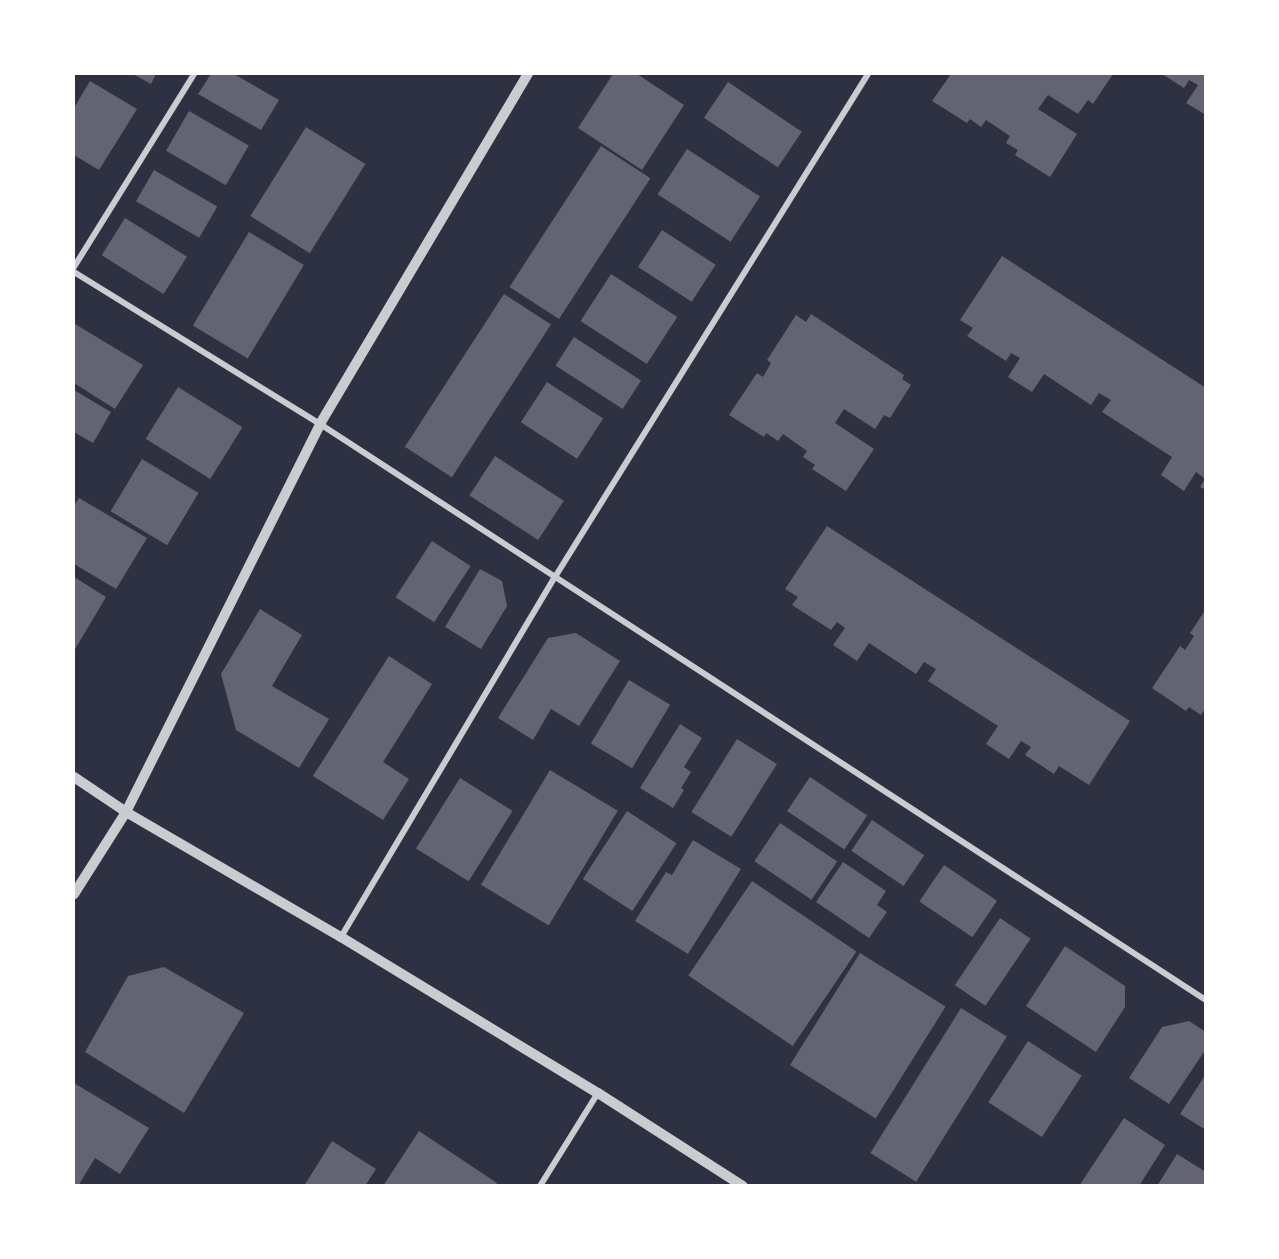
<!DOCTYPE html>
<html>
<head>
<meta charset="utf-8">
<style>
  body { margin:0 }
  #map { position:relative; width:1279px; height:1259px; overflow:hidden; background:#2d3142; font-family:"DejaVu Sans",sans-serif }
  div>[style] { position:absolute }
  .building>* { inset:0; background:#626471; transform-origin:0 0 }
  .minor>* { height:6px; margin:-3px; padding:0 3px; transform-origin:3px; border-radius:3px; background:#caccd0 }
  .tertiary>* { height:10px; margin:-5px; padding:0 5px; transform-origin:5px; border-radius:5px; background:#caccd0 }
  span { translate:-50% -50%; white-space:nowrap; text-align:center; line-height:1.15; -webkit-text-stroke:6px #fff; paint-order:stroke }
  .frame { position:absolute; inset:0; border:75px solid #fff; pointer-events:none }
</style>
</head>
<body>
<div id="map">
  <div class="building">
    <i style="clip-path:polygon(133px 74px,156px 74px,151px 84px)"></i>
    <i style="clip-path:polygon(211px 74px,234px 74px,279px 100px,261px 130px,198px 94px)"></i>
    <i style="clip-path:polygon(613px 74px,637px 74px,684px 105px,642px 170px,578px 128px)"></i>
    <i style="clip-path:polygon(951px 74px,1113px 74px,1093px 104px,1088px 100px,1078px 114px,1048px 95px,1038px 109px,1077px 134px,1050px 177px,1015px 155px,1018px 150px,1006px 143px,1010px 136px,986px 120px,981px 127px,970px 119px,967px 123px,932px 101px)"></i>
    <i style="clip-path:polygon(1162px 74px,1206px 74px,1206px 115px,1186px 103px,1198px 85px,1189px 80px,1184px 88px)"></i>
    <i style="clip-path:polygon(90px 81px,137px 109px,99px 170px,74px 155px,74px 108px)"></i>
    <i style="left:728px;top:82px;width:89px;height:43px;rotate:34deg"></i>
    <i style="left:189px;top:111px;width:69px;height:46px;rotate:30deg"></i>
    <i style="left:306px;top:127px;width:70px;height:105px;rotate:32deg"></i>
    <i style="left:601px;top:146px;width:59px;height:168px;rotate:33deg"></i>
    <i style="left:687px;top:149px;width:87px;height:54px;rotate:33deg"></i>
    <i style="left:154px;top:170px;width:73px;height:36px;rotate:30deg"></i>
    <i style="left:125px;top:218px;width:73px;height:44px;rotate:32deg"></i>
    <i style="left:662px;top:230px;width:64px;height:44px;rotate:33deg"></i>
    <i style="left:249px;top:232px;width:64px;height:109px;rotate:31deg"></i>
    <i style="clip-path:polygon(1002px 256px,1206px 388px,1206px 490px,1200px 487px,1205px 479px,1196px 472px,1184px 491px,1161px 475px,1172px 457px,1102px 412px,1111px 400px,1099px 393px,1091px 405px,1044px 374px,1032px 392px,1008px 377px,1020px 358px,1011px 353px,1006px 361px,967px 336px,973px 328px,960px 320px)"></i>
    <i style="left:611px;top:274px;width:79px;height:56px;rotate:33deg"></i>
    <i style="left:504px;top:294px;width:56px;height:182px;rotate:33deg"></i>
    <i style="clip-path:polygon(811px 314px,904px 375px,902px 379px,911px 385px,890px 418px,884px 415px,875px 429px,844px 409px,835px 423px,874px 449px,846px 491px,812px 469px,815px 465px,803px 457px,807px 451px,783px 434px,778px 441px,766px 433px,764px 437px,729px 415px,757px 373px,763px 377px,771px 363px,767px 360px,796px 315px,806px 322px)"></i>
    <i style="clip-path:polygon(75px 324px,143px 365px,115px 409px,74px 383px)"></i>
    <i style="left:574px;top:337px;width:80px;height:34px;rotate:33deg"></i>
    <i style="left:547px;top:382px;width:67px;height:48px;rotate:33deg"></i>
    <i style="left:178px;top:387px;width:76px;height:61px;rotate:32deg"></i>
    <i style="clip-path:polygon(74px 390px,111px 412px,93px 443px,74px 432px)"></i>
    <i style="left:495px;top:456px;width:82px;height:47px;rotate:33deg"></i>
    <i style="left:142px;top:459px;width:66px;height:61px;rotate:31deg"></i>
    <i style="clip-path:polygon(79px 498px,147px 538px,116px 589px,74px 564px,74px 506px)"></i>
    <i style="clip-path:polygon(827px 526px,1130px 721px,1089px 785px,1059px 766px,1054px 774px,1025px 755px,1031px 747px,1021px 741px,1009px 759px,986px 744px,998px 726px,928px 681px,936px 669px,924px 662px,916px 674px,869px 643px,857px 661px,833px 645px,845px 628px,837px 622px,831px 630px,792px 605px,798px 597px,785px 589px)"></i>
    <i style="left:432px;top:541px;width:46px;height:67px;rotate:33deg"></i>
    <i style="clip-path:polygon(480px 569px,502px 581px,507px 606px,481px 649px,445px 627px)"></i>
    <i style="clip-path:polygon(74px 577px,106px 597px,74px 651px)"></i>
    <i style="clip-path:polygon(260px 609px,302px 635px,272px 686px,329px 719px,299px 768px,236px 730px,221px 674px)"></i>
    <i style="clip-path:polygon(1206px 609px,1206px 707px,1201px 715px,1189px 707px,1186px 711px,1152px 688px,1180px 646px,1185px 650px,1194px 636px,1190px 633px)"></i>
    <i style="clip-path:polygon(576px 633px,620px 661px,579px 726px,551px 709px,533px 740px,498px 718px,548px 638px)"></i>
    <i style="clip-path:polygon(389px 656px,432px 684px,383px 762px,409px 779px,383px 820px,313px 776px)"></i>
    <i style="left:629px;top:680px;width:48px;height:74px;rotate:31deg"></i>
    <i style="clip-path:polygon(680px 724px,702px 738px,684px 767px,691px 772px,681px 788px,684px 790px,673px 808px,640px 788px)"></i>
    <i style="left:737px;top:739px;width:47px;height:86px;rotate:32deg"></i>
    <i style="left:550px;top:770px;width:79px;height:134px;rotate:31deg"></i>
    <i style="left:810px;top:777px;width:69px;height:41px;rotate:34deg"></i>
    <i style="left:460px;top:778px;width:62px;height:83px;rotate:32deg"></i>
    <i style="left:627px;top:811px;width:59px;height:81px;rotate:33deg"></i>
    <i style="left:872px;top:820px;width:63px;height:37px;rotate:34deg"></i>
    <i style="left:780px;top:823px;width:69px;height:46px;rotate:34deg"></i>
    <i style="clip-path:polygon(693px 840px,741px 869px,688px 954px,635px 921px,666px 872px,672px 875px)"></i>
    <i style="clip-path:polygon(843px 862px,886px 891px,877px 905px,887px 912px,869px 938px,816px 902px)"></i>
    <i style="left:944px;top:865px;width:64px;height:44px;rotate:34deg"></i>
    <i style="left:752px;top:881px;width:126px;height:114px;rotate:34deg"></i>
    <i style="left:1000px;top:918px;width:37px;height:81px;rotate:34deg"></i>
    <i style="clip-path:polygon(1065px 946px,1125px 986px,1125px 1007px,1096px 1052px,1026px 1006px)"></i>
    <i style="left:860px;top:953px;width:101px;height:132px;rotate:32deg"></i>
    <i style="clip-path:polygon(164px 967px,244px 1013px,184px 1113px,85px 1052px,128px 976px)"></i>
    <i style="left:961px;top:1008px;width:54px;height:171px;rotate:32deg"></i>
    <i style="clip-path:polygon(1189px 1021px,1206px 1032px,1206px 1049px,1169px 1104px,1129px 1078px,1162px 1027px)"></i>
    <i style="left:1028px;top:1041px;width:64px;height:73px;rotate:33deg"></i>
    <i style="clip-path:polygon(1206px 1074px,1206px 1130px,1180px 1114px)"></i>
    <i style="clip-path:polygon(74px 1083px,149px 1128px,120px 1174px,95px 1158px,78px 1186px,74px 1186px)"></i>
    <i style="clip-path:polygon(1124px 1118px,1165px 1145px,1139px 1186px,1079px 1186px)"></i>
    <i style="clip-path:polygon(419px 1131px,497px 1183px,495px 1186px,383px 1186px)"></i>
    <i style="clip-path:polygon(332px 1141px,376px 1169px,365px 1186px,304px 1186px)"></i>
    <i style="clip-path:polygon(1177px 1154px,1206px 1172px,1206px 1186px,1157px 1186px)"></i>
  </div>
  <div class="minor">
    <i style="left:74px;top:267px;width:227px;rotate:-58.1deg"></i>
    <i style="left:74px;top:272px;width:289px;rotate:31.7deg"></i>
    <i style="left:320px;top:424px;width:1057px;rotate:33.03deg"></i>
    <i style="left:341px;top:937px;width:419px;rotate:-59.3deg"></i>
    <i style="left:555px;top:577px;width:592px;rotate:-58.11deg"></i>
    <i style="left:540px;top:1186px;width:110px;rotate:-58.1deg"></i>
  </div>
  <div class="tertiary">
    <i style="left:74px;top:777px;width:63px;rotate:33.9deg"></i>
    <i style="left:126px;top:812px;width:249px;rotate:30.2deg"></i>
    <i style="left:341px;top:937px;width:301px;rotate:31.3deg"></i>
    <i style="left:598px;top:1093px;width:172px;rotate:32.7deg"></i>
    <i style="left:74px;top:894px;width:97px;rotate:-57.6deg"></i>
    <i style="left:126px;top:812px;width:434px;rotate:-63.4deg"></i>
    <i style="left:320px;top:424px;width:407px;rotate:-59.3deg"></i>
  </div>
  <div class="frame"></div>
</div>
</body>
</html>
